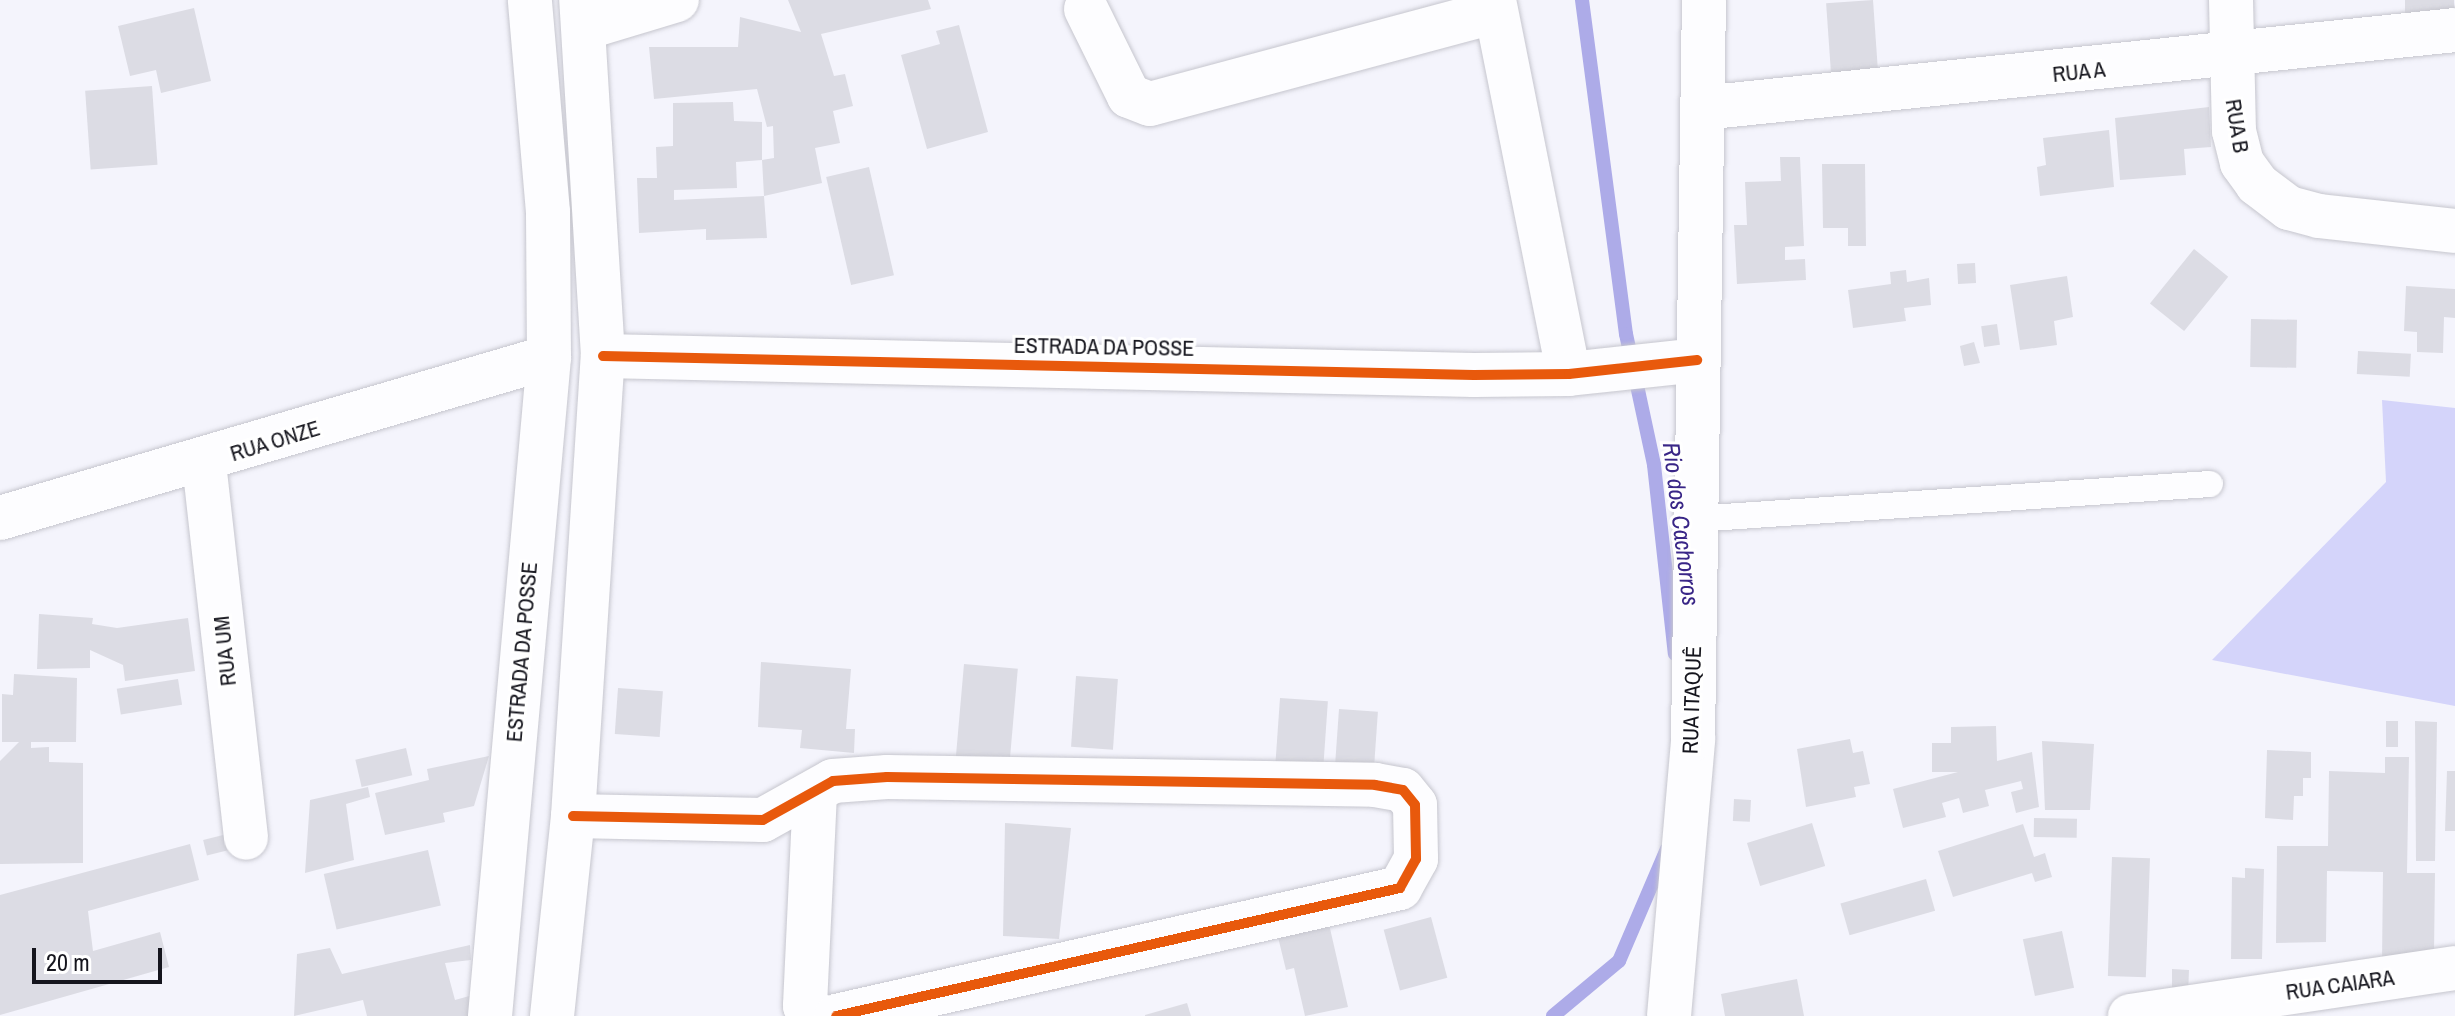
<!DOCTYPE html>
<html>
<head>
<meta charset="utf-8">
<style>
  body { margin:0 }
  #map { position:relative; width:2455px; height:1016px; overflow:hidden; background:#f4f4fc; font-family:"Archivo Narrow",sans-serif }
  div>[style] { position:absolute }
  .green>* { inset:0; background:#d4d4fa }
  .stream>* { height:14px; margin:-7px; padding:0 7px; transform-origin:7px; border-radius:7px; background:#adabe8 }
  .building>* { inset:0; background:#dcdce4; transform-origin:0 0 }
  .roads { filter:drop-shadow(0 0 2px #c6c6ce) drop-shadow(0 0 2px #c6c6ce) }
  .lane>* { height:26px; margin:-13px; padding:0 13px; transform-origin:13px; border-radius:13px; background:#fdfdff }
  .street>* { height:44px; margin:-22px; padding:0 22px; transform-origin:22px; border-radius:22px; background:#fdfdff }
  .primary>* { height:44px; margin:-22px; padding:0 22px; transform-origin:22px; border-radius:22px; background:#fdfdff }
  .cycleway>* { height:10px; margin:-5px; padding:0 5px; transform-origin:5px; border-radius:5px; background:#e8590c }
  span { translate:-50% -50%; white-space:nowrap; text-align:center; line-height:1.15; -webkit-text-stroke:6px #fff; paint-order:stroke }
  .street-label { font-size:22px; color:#15151d }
  .water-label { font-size:24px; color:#392687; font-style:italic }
  .scale { position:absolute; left:32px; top:948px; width:130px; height:36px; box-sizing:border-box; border:4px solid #15151d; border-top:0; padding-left:10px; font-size:24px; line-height:28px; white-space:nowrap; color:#15151d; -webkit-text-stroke:6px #fff; paint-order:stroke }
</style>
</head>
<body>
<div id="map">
  <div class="green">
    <i style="clip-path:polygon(2382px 400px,2455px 408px,2455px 706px,2212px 660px,2386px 482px)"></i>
  </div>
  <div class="stream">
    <i style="left:1582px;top:0;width:337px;rotate:82.5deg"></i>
    <i style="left:1626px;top:334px;width:134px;rotate:77.9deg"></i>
    <i style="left:1654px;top:465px;width:190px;rotate:83.7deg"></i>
    <i style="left:1553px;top:1016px;width:86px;rotate:-39.8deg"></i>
    <i style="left:1619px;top:961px;width:122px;rotate:-66.8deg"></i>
  </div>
  <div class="building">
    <i style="clip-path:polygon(788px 0,928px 0,931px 9px,821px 34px,834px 76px,845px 74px,853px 106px,833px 111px,840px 143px,815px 148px,822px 183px,764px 196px,762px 160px,774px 158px,773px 126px,767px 127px,757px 89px,654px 99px,649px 47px,738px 47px,740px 17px,801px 32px)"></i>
    <i style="left:1873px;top:0;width:70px;height:47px;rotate:86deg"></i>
    <i style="left:2405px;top:0;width:49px;height:22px"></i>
    <i style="clip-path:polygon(194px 8px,211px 81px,161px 93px,156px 70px,130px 76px,118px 26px)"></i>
    <i style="clip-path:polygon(959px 25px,988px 132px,927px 149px,901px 55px,940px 44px,936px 31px)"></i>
    <i style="left:152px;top:86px;width:79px;height:67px;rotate:86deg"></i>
    <i style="clip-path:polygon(733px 102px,734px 121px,762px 122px,762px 160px,736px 162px,737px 188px,674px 190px,674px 200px,764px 196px,767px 238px,706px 240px,706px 229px,639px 233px,637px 178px,657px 178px,656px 147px,673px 146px,673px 103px)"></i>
    <i style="clip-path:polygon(2209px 107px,2211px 147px,2184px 149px,2186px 175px,2120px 180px,2115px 118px)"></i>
    <i style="clip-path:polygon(2109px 130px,2114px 187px,2040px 196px,2037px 167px,2046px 165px,2043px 138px)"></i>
    <i style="clip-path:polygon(1780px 157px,1800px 157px,1804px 246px,1785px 247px,1785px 260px,1805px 259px,1806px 280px,1737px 284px,1734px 225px,1747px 225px,1745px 182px,1781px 181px)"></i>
    <i style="clip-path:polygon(1822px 164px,1865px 164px,1866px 246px,1848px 246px,1848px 228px,1823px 228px)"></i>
    <i style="left:869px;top:167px;width:111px;height:44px;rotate:77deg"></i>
    <i style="left:2194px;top:249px;width:44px;height:70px;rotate:39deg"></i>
    <i style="left:1975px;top:263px;width:20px;height:18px;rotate:87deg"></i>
    <i style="clip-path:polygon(1906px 270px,1907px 282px,1929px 278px,1931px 305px,1904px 308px,1906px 321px,1853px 328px,1848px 290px,1891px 284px,1890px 272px)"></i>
    <i style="clip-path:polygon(2067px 276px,2073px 317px,2054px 321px,2057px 345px,2020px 350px,2010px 285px)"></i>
    <i style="clip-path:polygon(2406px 286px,2455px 289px,2455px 318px,2444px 317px,2443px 353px,2417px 352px,2417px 332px,2404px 331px)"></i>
    <i style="left:2251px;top:319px;width:46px;height:48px;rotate:1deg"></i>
    <i style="left:1997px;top:324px;width:21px;height:16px;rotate:82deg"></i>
    <i style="clip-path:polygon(1974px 342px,1980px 363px,1964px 366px,1960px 346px)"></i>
    <i style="left:2358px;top:351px;width:53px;height:23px;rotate:3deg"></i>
    <i style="clip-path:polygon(39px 614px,93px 618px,92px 624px,117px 628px,188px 618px,195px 671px,125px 681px,123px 665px,90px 650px,90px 668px,37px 669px)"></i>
    <i style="clip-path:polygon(761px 662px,851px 669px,846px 729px,855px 729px,854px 753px,800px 748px,802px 730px,758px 727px)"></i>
    <i style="left:964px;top:664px;width:54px;height:109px;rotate:5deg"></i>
    <i style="clip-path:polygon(14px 674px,77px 678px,76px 742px,31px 742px,31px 748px,49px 747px,49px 762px,83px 763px,83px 863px,0 864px,0 761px,19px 742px,2px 742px,2px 694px,13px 695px)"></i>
    <i style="left:1076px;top:676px;width:42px;height:71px;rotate:4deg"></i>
    <i style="left:178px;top:679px;width:26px;height:62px;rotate:81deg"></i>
    <i style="left:618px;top:688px;width:45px;height:46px;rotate:4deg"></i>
    <i style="left:1280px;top:698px;width:48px;height:70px;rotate:4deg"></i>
    <i style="left:1339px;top:709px;width:39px;height:70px;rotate:4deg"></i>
    <i style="left:2386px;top:721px;width:12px;height:26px"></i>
    <i style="clip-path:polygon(2415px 721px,2437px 722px,2435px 861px,2416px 861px)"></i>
    <i style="clip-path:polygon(1996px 726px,1997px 761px,2032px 752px,2039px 807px,2016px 813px,2011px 792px,2023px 789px,2021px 781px,1985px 790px,1989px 806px,1963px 813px,1959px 798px,1942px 803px,1946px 817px,1903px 828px,1893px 789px,1958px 772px,1932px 772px,1932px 743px,1951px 743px,1951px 727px)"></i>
    <i style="clip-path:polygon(1850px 739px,1853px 753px,1863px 751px,1870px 784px,1854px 787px,1856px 797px,1806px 807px,1797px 749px)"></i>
    <i style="clip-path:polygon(2042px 741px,2094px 744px,2090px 810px,2045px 810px)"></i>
    <i style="left:406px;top:748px;width:28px;height:52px;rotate:77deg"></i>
    <i style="clip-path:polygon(2267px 750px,2311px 752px,2311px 778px,2303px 778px,2303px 796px,2294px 796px,2293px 820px,2265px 818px)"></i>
    <i style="clip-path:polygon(489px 756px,474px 806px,443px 813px,445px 822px,385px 835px,375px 793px,429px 780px,427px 769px)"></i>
    <i style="clip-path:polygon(2385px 757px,2409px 757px,2407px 873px,2435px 873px,2434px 953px,2382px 961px,2383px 872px,2327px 871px,2326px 942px,2276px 943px,2277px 846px,2328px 846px,2329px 771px,2385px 773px)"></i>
    <i style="clip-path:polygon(2447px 771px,2455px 771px,2455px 831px,2445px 831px)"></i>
    <i style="clip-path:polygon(368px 787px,370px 797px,346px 804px,354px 860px,305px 873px,310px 800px)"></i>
    <i style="left:1734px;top:799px;width:17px;height:22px;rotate:3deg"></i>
    <i style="left:2034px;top:818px;width:43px;height:19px;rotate:1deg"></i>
    <i style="clip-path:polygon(1005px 823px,1071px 828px,1059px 939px,1003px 936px)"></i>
    <i style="left:1812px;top:823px;width:45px;height:68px;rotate:73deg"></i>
    <i style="clip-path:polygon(2023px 824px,2034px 857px,2045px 853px,2052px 877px,2035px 882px,2032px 873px,1953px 897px,1938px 851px)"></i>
    <i style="left:239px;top:831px;width:16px;height:37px;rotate:76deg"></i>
    <i style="clip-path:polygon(190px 844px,199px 880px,88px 911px,93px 951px,160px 932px,169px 967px,0 1015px,0 895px)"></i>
    <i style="left:428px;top:850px;width:57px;height:107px;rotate:77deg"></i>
    <i style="left:2112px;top:857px;width:38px;height:119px;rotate:2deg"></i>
    <i style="clip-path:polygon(2245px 868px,2264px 869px,2262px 959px,2231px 959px,2232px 877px,2245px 878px)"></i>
    <i style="left:1926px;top:879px;width:33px;height:89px;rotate:74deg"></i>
    <i style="left:1431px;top:917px;width:63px;height:49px;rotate:75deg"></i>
    <i style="clip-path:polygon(1329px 924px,1348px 1007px,1305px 1016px,1294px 968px,1286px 970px,1278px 937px)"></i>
    <i style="left:2062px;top:931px;width:58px;height:40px;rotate:78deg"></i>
    <i style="clip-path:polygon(470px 945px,471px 960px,445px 963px,455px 1000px,473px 995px,471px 1016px,367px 1016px,363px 1000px,294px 1016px,297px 954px,330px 948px,342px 974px)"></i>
    <i style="clip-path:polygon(2172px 969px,2189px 970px,2188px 994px,2172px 997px)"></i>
    <i style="clip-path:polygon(1797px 979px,1804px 1016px,1725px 1016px,1721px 994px)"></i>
    <i style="clip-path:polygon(1187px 1003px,1191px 1016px,1145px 1016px,1145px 1015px)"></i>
  </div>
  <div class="roads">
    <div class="lane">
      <i style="left:1695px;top:519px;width:516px;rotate:-3.89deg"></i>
    </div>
    <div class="street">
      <i style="left:1494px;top:0;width:381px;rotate:78.7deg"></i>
      <i style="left:2231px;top:0;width:131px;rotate:88.7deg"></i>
      <i style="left:2234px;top:131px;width:33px;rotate:76deg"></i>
      <i style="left:2242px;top:163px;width:26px;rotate:54deg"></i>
      <i style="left:2257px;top:184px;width:40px;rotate:37deg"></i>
      <i style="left:2289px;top:208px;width:31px;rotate:15deg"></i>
      <i style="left:2319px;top:216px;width:137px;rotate:6.3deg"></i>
      <i style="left:1086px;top:9px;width:97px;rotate:63.7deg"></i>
      <i style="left:1129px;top:96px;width:22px;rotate:21deg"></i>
      <i style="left:1150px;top:104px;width:358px;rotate:-15deg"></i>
      <i style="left:584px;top:28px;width:97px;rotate:-16.8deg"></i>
      <i style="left:1702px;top:108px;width:757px;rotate:-5.91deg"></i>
      <i style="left:603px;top:356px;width:871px;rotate:1.25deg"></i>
      <i style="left:1474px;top:375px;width:95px;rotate:-0.6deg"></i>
      <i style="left:1569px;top:374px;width:129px;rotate:-6.2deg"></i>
      <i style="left:204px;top:463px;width:377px;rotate:83.6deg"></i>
      <i style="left:0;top:518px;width:572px;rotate:-16.34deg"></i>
      <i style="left:815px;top:793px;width:213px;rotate:92.7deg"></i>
      <i style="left:805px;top:1006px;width:17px;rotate:36deg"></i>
      <i style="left:573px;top:816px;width:190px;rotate:1.2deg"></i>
      <i style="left:763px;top:820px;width:80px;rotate:-29.1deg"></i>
      <i style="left:833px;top:781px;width:54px;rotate:-4.2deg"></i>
      <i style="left:887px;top:777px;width:488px;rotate:0.9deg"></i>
      <i style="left:1375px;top:785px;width:28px;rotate:10deg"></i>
      <i style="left:1403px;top:790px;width:19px;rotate:51deg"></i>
      <i style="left:1415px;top:805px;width:54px;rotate:88.9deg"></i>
      <i style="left:1416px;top:859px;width:33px;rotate:119deg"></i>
      <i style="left:1400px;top:888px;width:578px;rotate:167.21deg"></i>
      <i style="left:1669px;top:1016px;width:278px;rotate:-85deg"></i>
      <i style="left:1693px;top:739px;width:739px;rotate:-89.15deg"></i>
      <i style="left:2130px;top:1016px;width:329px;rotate:-8.4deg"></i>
    </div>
    <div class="primary">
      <i style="left:490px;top:1016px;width:662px;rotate:-84.88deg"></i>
      <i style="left:549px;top:357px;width:145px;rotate:-90.4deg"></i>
      <i style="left:548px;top:212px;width:213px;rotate:-94.9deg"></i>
      <i style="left:552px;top:1016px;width:201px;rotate:-84deg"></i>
      <i style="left:573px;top:816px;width:461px;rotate:-86.3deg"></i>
      <i style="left:603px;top:356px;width:357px;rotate:-93.5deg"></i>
    </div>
  </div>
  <div class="cycleway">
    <i style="left:603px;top:356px;width:871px;rotate:1.25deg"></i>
    <i style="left:1474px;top:375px;width:95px;rotate:-0.6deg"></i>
    <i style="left:1569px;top:374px;width:129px;rotate:-6.2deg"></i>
    <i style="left:573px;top:816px;width:190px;rotate:1.2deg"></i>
    <i style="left:763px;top:820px;width:80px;rotate:-29.1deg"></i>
    <i style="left:833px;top:781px;width:54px;rotate:-4.2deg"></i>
    <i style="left:887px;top:777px;width:488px;rotate:0.9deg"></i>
    <i style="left:1375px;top:785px;width:28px;rotate:10deg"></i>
    <i style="left:1403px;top:790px;width:19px;rotate:51deg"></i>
    <i style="left:1415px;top:805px;width:54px;rotate:88.9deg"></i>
    <i style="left:1416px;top:859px;width:33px;rotate:119deg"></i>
    <i style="left:1400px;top:888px;width:578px;rotate:167.21deg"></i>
  </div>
  <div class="street-label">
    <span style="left:2079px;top:72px;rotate:-6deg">RUA A</span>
    <span style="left:2237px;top:126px;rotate:81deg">RUA B</span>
    <span style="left:1104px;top:347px;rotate:1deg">ESTRADA DA POSSE</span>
    <span style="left:275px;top:441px;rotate:-17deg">RUA ONZE</span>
    <span style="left:225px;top:651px;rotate:-96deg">RUA UM</span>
    <span style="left:522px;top:652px;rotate:-85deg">ESTRADA DA POSSE</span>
    <span style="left:1692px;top:700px;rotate:-88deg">RUA ITAQUÊ</span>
    <span style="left:2340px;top:985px;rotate:-8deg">RUA CAIARA</span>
  </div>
  <div class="water-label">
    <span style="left:1681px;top:524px;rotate:83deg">Rio dos Cachorros</span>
  </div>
  <div class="scale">20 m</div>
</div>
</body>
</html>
